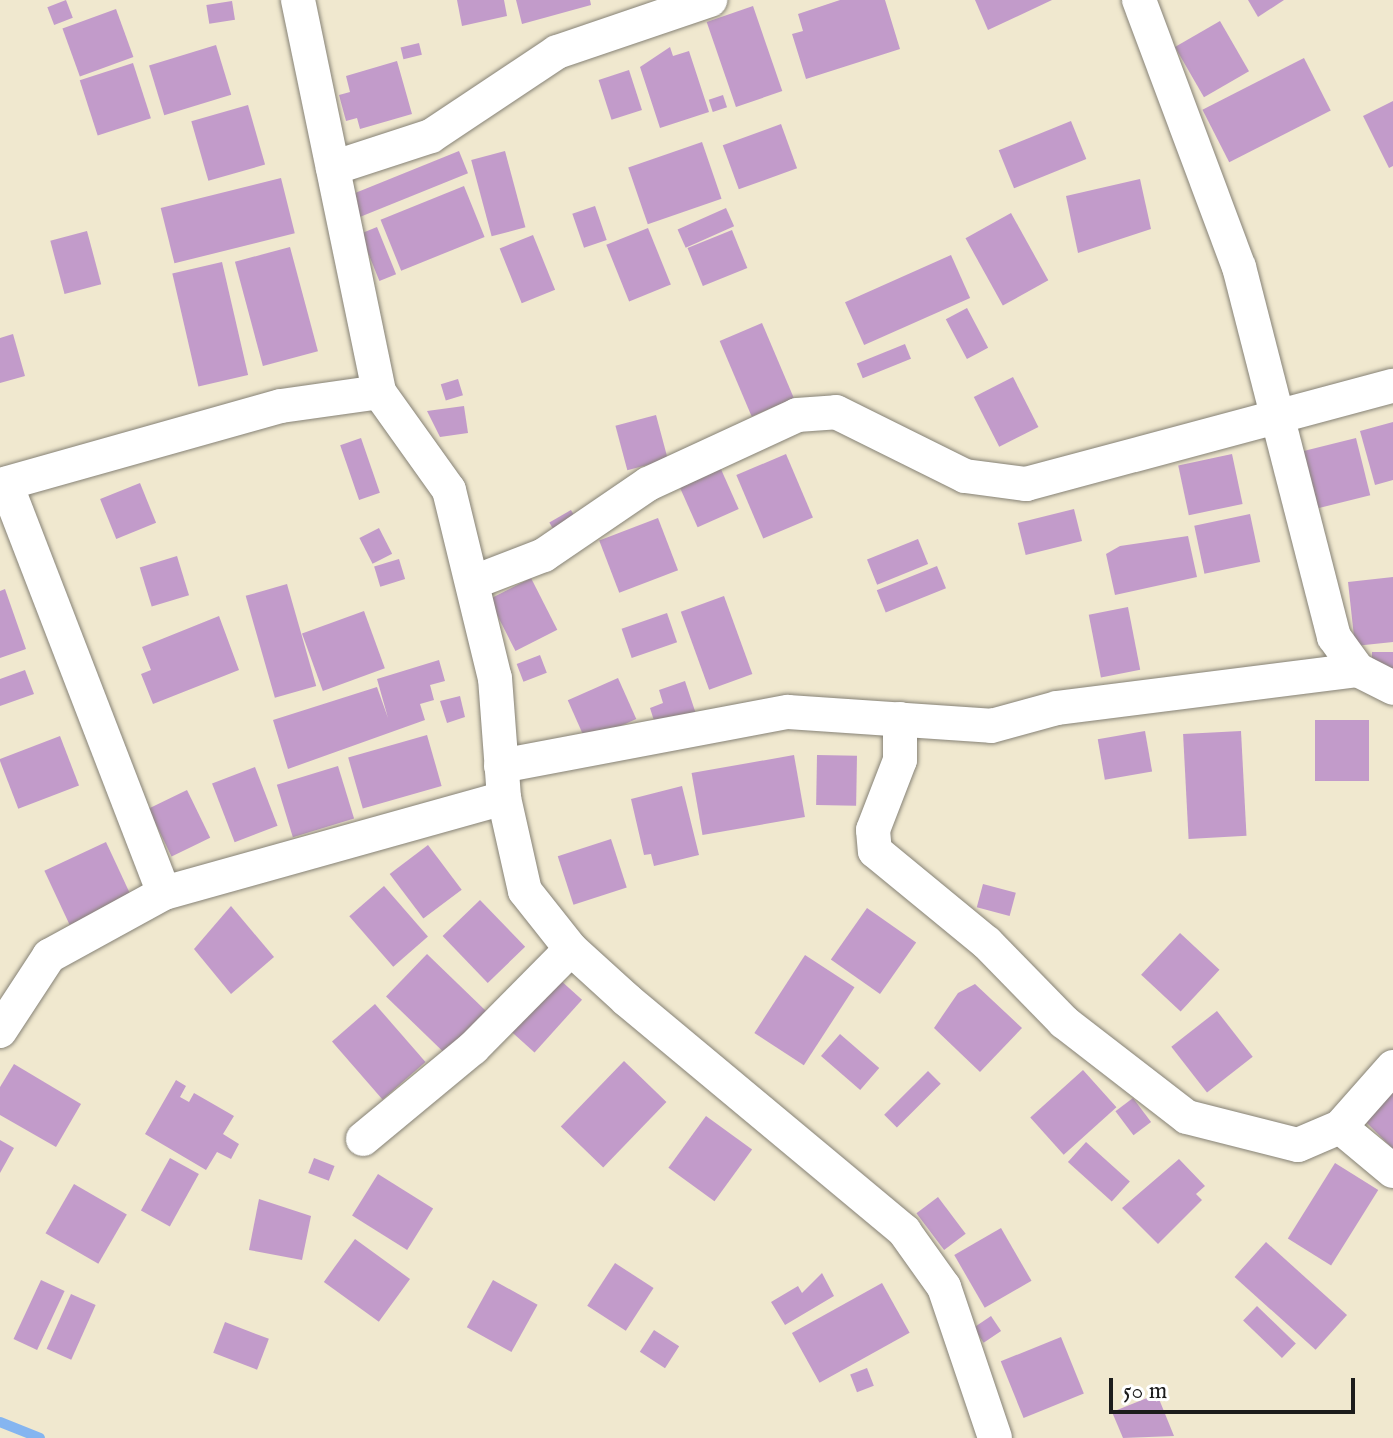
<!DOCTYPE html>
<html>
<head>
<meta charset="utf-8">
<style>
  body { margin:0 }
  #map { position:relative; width:1393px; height:1438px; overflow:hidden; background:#f0e8cf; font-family:"IM FELL English",serif }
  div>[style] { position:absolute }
  .stream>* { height:10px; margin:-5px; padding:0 5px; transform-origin:5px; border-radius:5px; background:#85b5f0 }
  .building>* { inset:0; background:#c29bca; transform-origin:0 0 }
  .roads { filter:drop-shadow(0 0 2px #868276) drop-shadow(0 0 2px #868276) }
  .minor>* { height:34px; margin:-17px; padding:0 17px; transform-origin:17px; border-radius:17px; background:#fff }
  span { translate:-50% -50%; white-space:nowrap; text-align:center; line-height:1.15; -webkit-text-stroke:8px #fff; paint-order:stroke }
  .scale { position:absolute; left:1109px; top:1378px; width:246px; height:36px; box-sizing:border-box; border:4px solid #1c1c1c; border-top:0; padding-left:10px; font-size:24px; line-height:28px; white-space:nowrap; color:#1c1c1c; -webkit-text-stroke:6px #fff; paint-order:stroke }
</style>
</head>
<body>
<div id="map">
  <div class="stream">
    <i style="left:0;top:1422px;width:43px;rotate:21.8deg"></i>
  </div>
  <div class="building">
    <i style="left:66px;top:0;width:19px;height:20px;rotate:69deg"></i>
    <i style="clip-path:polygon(457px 0,504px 0,507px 16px,462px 26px)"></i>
    <i style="clip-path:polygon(516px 0,590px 0,591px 5px,522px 24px)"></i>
    <i style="clip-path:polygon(840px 0,885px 0,900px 49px,806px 79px,792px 34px,803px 31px,798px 14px)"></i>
    <i style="clip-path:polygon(975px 0,1052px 0,988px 30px)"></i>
    <i style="clip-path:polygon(1248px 0,1284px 0,1258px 17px)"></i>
    <i style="left:232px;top:1px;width:19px;height:26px;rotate:81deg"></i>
    <i style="left:753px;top:6px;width:90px;height:49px;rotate:71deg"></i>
    <i style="left:116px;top:9px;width:51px;height:57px;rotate:70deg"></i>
    <i style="left:1220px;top:21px;width:58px;height:52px;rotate:60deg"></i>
    <i style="left:419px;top:43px;width:12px;height:19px;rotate:76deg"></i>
    <i style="left:216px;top:45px;width:52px;height:70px;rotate:73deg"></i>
    <i style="clip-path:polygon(670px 47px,673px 56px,689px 51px,709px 112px,660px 128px,640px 67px)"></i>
    <i style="left:1304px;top:58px;width:59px;height:114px;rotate:63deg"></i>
    <i style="clip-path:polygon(397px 61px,412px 114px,360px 129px,357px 118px,346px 121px,339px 95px,350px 92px,346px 76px)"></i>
    <i style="left:133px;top:63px;width:58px;height:56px;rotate:72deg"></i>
    <i style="left:629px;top:70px;width:42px;height:32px;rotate:72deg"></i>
    <i style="left:723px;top:95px;width:13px;height:15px;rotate:72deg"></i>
    <i style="clip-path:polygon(1393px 101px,1393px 166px,1389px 168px,1363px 116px)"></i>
    <i style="left:248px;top:105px;width:62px;height:59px;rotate:74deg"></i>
    <i style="left:1071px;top:121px;width:41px;height:78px;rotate:68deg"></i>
    <i style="left:781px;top:124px;width:47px;height:62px;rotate:70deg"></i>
    <i style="left:702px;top:142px;width:60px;height:78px;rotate:71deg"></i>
    <i style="left:459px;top:151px;width:24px;height:124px;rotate:68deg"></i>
    <i style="left:505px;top:151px;width:79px;height:35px;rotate:75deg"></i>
    <i style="left:281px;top:178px;width:57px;height:124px;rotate:76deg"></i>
    <i style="clip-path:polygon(1140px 179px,1151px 229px,1078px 253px,1066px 196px)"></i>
    <i style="left:464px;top:186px;width:55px;height:90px;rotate:68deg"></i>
    <i style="left:595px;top:206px;width:36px;height:24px;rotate:71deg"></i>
    <i style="left:726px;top:208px;width:20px;height:53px;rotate:66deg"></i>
    <i style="left:1011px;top:213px;width:77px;height:52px;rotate:61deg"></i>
    <i style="left:377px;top:227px;width:51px;height:18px;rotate:68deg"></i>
    <i style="left:648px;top:228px;width:61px;height:45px;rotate:68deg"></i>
    <i style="left:732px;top:230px;width:41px;height:48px;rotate:68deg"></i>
    <i style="left:87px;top:231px;width:55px;height:38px;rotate:75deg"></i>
    <i style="left:533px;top:235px;width:59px;height:36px;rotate:68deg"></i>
    <i style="left:290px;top:247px;width:108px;height:57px;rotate:75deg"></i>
    <i style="left:951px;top:255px;width:47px;height:116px;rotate:66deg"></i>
    <i style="left:222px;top:262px;width:116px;height:51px;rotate:77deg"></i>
    <i style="left:967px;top:308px;width:45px;height:24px;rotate:62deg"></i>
    <i style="left:762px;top:323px;width:82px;height:46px;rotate:67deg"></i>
    <i style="clip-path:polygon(13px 334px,25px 376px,0 383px,0 338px)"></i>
    <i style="left:905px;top:344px;width:16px;height:52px;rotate:68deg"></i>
    <i style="left:1013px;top:377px;width:56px;height:44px;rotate:63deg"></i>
    <i style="left:458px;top:379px;width:17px;height:18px;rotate:73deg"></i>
    <i style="clip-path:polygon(464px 406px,468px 433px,440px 437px,427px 411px)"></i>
    <i style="left:656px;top:415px;width:46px;height:42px;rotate:75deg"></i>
    <i style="clip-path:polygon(1393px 422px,1393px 480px,1375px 485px,1360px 431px)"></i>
    <i style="left:361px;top:438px;width:58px;height:22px;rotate:71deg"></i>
    <i style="left:1356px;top:438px;width:59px;height:58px;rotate:76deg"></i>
    <i style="left:786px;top:454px;width:69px;height:54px;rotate:67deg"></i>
    <i style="left:1232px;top:454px;width:51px;height:55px;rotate:78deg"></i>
    <i style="left:720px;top:467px;width:46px;height:45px;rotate:66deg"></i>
    <i style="left:140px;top:483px;width:43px;height:43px;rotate:68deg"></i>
    <i style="left:1074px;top:509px;width:33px;height:58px;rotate:76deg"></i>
    <i style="left:571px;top:510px;width:22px;height:25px;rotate:60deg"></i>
    <i style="left:1250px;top:514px;width:49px;height:57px;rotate:78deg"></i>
    <i style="left:658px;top:518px;width:56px;height:63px;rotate:69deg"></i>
    <i style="left:379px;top:528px;width:29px;height:22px;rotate:63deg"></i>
    <i style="clip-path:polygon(1188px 536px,1197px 577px,1115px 595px,1106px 554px,1120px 546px)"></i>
    <i style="left:918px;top:539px;width:27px;height:55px;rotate:68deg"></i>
    <i style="left:177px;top:556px;width:41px;height:39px;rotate:73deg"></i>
    <i style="left:399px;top:559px;width:21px;height:26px;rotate:73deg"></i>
    <i style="left:937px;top:566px;width:24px;height:65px;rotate:68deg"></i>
    <i style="clip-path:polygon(1393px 577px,1393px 642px,1355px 646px,1348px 582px)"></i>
    <i style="left:531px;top:578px;width:58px;height:47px;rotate:63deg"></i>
    <i style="left:287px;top:584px;width:106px;height:43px;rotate:74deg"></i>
    <i style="clip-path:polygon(5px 589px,26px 649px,0 658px,0 591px)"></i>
    <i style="left:724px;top:596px;width:83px;height:46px;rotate:70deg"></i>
    <i style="left:1128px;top:607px;width:64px;height:40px;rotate:79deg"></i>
    <i style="left:364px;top:611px;width:61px;height:66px;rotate:70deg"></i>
    <i style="left:667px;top:613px;width:31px;height:48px;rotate:71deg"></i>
    <i style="clip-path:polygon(219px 616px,239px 670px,153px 704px,141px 674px,151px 670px,142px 647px)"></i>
    <i style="left:1372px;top:652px;width:21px;height:24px"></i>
    <i style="left:540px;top:655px;width:19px;height:25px;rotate:69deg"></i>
    <i style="clip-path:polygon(439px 660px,445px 681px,430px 685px,434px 700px,420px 704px,425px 720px,288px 769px,273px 720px,377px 687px,388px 718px,377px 679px)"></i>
    <i style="clip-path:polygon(25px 670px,34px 694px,0 706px,0 679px)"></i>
    <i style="left:618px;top:678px;width:45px;height:55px;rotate:66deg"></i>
    <i style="clip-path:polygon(685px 681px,697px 717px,657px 730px,650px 708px,663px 703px,659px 690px)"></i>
    <i style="clip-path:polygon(460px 696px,465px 717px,447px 723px,440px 701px)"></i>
    <i style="left:1315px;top:720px;width:54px;height:61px"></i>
    <i style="left:1145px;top:731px;width:41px;height:48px;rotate:80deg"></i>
    <i style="left:1241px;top:731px;width:105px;height:58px;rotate:87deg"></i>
    <i style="left:427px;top:735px;width:53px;height:82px;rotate:74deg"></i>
    <i style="left:60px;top:736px;width:53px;height:65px;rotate:69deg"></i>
    <i style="left:794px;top:755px;width:63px;height:104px;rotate:80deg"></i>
    <i style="left:817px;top:755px;width:40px;height:50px;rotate:1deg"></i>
    <i style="left:338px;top:766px;width:55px;height:64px;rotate:73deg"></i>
    <i style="left:255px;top:767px;width:63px;height:46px;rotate:69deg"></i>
    <i style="clip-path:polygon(682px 786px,699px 855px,654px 866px,651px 854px,644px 855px,631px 799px)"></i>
    <i style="left:187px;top:790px;width:53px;height:43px;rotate:64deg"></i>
    <i style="left:611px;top:839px;width:51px;height:56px;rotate:72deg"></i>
    <i style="left:106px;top:842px;width:60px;height:68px;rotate:65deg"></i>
    <i style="left:428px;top:845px;width:56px;height:48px;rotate:53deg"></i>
    <i style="left:983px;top:884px;width:34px;height:24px;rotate:15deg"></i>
    <i style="left:384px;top:886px;width:67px;height:46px;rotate:49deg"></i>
    <i style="left:480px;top:900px;width:65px;height:52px;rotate:46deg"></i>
    <i style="clip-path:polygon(231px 906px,274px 957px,231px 994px,194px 949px)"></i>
    <i style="left:867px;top:908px;width:60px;height:63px;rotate:35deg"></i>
    <i style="left:1180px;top:933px;width:54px;height:57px;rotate:43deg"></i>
    <i style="left:427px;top:954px;width:86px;height:59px;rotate:44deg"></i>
    <i style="left:805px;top:955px;width:59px;height:93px;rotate:33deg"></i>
    <i style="left:559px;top:979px;width:31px;height:71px;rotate:42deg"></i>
    <i style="clip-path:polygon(975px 984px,1022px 1028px,980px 1072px,934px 1028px,958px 993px)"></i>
    <i style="left:375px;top:1004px;width:77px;height:57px;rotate:49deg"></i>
    <i style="left:1217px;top:1011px;width:58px;height:58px;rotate:52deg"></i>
    <i style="left:840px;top:1034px;width:52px;height:29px;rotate:41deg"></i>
    <i style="left:624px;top:1061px;width:59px;height:91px;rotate:44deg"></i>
    <i style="clip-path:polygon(14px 1064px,81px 1104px,56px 1147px,0 1115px,0 1087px)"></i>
    <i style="left:1083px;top:1070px;width:50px;height:71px;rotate:48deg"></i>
    <i style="left:928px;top:1071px;width:18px;height:62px;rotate:45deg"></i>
    <i style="clip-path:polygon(176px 1080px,186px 1086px,180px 1097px,189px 1102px,194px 1093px,234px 1116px,223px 1134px,239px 1144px,231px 1159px,217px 1152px,206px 1170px,145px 1134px)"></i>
    <i style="clip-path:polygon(1393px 1091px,1393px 1149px,1364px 1120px)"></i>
    <i style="left:1133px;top:1098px;width:30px;height:22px;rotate:53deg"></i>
    <i style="left:706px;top:1116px;width:57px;height:64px;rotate:36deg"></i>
    <i style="clip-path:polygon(0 1140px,14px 1148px,0 1173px)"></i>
    <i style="left:1086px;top:1142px;width:59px;height:27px;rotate:42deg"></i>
    <i style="left:170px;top:1158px;width:33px;height:60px;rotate:29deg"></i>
    <i style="left:314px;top:1158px;width:22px;height:16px;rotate:21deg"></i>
    <i style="clip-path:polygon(1179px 1159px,1205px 1186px,1196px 1194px,1202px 1200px,1158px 1244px,1122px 1208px)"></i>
    <i style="left:1335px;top:1163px;width:51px;height:89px;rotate:32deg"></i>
    <i style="left:378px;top:1174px;width:65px;height:49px;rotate:32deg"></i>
    <i style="left:74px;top:1184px;width:61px;height:57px;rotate:30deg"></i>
    <i style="left:938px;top:1197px;width:46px;height:27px;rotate:53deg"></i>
    <i style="clip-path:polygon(259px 1199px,311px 1216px,302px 1260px,249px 1250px)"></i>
    <i style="left:1001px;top:1228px;width:61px;height:54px;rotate:60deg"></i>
    <i style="left:355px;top:1239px;width:68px;height:53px;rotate:36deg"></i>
    <i style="left:1266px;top:1242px;width:109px;height:47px;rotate:42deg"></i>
    <i style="left:615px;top:1263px;width:46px;height:51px;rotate:33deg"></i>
    <i style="clip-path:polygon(822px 1273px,834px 1296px,785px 1325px,771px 1302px,798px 1286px,802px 1293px)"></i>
    <i style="left:41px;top:1280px;width:26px;height:65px;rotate:25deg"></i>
    <i style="left:493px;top:1280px;width:51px;height:54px;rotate:29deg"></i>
    <i style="left:882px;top:1283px;width:57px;height:103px;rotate:61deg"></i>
    <i style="left:71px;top:1294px;width:27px;height:60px;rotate:24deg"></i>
    <i style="left:1257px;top:1306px;width:54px;height:20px;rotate:44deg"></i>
    <i style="left:991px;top:1316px;width:18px;height:21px;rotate:56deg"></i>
    <i style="left:225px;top:1322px;width:47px;height:33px;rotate:21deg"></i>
    <i style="left:654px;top:1330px;width:30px;height:26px;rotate:33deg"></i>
    <i style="left:1061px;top:1337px;width:61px;height:65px;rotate:68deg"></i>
    <i style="left:867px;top:1368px;width:19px;height:18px;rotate:69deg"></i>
    <i style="clip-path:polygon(1157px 1394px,1174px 1436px,1123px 1438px,1112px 1412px)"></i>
  </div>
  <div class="roads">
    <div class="minor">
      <i style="left:298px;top:0;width:400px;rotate:78.3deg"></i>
      <i style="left:1139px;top:0;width:285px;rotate:69.5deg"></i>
      <i style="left:1239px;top:267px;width:382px;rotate:75.6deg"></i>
      <i style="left:1334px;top:637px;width:41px;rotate:54deg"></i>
      <i style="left:1358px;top:670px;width:39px;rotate:27deg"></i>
      <i style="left:333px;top:168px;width:103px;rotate:-18.1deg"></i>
      <i style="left:431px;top:136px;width:151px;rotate:-33.7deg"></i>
      <i style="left:557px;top:52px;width:162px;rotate:-18.8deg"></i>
      <i style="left:6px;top:484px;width:438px;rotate:68.9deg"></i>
      <i style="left:0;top:485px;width:292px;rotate:-15.7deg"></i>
      <i style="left:281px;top:406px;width:99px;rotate:-8.1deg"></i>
      <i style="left:379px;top:392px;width:120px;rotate:54.5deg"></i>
      <i style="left:449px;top:490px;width:194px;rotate:76.3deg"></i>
      <i style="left:495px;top:678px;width:120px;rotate:85.7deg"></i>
      <i style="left:504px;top:798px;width:95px;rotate:77.3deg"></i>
      <i style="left:525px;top:891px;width:74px;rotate:51.6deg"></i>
      <i style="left:571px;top:949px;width:76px;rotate:42.3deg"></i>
      <i style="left:627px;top:1000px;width:361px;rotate:39.8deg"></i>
      <i style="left:904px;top:1231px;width:69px;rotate:54.5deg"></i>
      <i style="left:944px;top:1287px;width:159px;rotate:71.3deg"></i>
      <i style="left:474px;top:582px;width:75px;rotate:-21.1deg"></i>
      <i style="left:544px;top:555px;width:126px;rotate:-34.3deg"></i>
      <i style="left:648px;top:484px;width:164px;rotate:-24.8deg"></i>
      <i style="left:797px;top:415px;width:39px;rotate:-4deg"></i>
      <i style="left:836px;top:412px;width:144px;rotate:26.4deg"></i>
      <i style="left:965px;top:476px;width:62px;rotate:7.5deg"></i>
      <i style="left:1026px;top:484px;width:380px;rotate:-15deg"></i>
      <i style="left:900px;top:719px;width:41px;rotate:90deg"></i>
      <i style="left:900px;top:760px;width:75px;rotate:111.1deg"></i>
      <i style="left:873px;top:830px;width:21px;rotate:85deg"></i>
      <i style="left:875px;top:851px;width:145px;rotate:39.4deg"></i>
      <i style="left:987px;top:943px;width:110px;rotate:45.7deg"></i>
      <i style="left:1064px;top:1022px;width:155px;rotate:37.7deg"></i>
      <i style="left:1187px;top:1117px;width:114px;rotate:14.2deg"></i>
      <i style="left:1298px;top:1145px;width:46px;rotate:-23.2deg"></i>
      <i style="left:1340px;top:1127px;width:80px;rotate:-48.5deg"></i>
      <i style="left:501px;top:766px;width:292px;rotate:-10.7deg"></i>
      <i style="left:788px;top:712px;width:203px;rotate:3.9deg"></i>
      <i style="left:991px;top:726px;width:68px;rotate:-15.3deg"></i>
      <i style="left:1057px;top:708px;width:303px;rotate:-7.2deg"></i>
      <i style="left:0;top:1031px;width:90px;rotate:-56.8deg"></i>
      <i style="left:49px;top:956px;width:131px;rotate:-28.7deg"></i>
      <i style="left:164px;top:893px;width:353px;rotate:-15.6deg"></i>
      <i style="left:1340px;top:1127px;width:69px;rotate:39.7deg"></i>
      <i style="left:363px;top:1139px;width:143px;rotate:-39.6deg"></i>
      <i style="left:473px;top:1048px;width:139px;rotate:-45.3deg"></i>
    </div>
  </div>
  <div class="scale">50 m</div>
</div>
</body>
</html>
